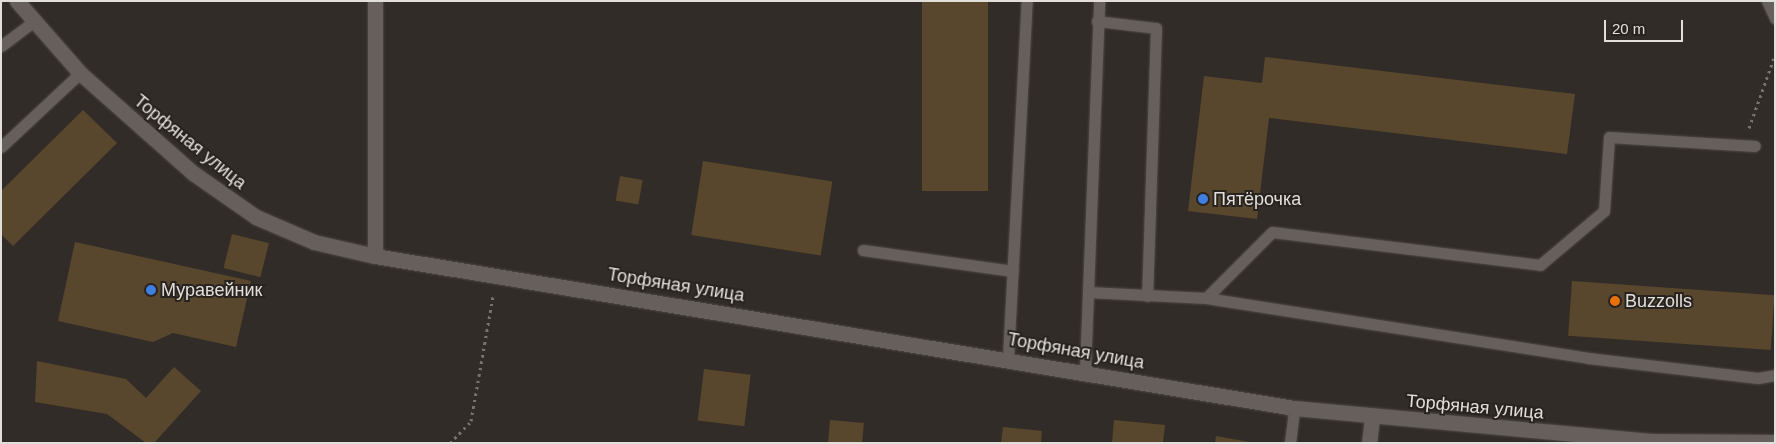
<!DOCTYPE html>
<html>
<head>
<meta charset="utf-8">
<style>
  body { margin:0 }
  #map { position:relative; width:1776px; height:444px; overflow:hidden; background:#322c28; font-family:Arial,sans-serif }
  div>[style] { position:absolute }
  .building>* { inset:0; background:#59472d; transform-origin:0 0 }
  .path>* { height:3px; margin-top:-1.5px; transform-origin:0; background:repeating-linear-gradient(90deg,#787370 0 2.5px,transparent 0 6.5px) }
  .roads { filter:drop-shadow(0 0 1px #4e4946) drop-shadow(0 0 1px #4e4946) }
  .service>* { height:11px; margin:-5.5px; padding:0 5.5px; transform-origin:5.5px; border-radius:5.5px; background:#665f5b }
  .minor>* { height:15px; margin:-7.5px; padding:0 7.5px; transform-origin:7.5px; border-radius:7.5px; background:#665f5b }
  .dots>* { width:14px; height:14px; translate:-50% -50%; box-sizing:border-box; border:2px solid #28231f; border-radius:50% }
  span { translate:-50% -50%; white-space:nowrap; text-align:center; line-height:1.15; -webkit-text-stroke:4px #28231f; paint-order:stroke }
  .street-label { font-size:18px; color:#e2dedb }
  .poi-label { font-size:18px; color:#e2dedb }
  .left { translate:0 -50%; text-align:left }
  .frame { position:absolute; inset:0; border:2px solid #e2dedb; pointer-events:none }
  .scale { position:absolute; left:1604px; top:20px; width:79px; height:22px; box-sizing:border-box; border:2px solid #e2dedb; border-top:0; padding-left:6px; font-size:15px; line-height:18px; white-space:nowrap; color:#e2dedb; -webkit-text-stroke:4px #28231f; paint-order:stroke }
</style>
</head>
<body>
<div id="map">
  <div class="building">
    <i style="left:922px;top:1px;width:66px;height:190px"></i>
    <i style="clip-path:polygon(1265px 57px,1575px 94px,1567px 154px,1269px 118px,1257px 219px,1188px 211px,1204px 76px,1262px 83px)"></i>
    <i style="clip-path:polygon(83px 110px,117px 143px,13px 246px,1px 234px,1px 191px)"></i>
    <i style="left:703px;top:161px;width:131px;height:75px;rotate:9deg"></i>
    <i style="left:620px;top:176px;width:23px;height:25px;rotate:10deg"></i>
    <i style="left:232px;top:234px;width:38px;height:35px;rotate:14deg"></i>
    <i style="clip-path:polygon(75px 242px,251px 281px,236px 347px,173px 333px,153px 342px,58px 321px)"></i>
    <i style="left:1572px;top:281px;width:203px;height:55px;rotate:4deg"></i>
    <i style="clip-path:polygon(37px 361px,126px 379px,146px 398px,174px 367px,201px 391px,154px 443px,146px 443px,107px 414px,35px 402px)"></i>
    <i style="left:704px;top:369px;width:47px;height:52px;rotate:7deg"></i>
    <i style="left:830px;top:420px;width:34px;height:23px;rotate:5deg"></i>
    <i style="clip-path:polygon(1114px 420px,1165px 425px,1163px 443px,1112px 443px)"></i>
    <i style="clip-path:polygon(1003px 427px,1042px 431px,1041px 443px,1001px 443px)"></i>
    <i style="clip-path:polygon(1216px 436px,1249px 442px,1249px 443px,1215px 443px)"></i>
  </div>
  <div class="path">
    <i style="left:1749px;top:128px;width:77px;rotate:-70.4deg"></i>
    <i style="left:450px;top:443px;width:30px;rotate:-46deg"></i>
    <i style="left:471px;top:421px;width:127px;rotate:-80deg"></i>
  </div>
  <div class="roads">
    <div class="service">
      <i style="left:1767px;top:1px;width:19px;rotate:65deg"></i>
      <i style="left:1097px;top:21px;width:59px;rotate:6.8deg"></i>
      <i style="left:1156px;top:28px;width:268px;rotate:91.9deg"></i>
      <i style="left:1px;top:46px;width:41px;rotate:-37.1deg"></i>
      <i style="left:1px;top:147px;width:108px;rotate:-43.1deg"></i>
      <i style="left:863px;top:250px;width:151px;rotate:8deg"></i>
      <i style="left:1088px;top:292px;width:118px;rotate:2.9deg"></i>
      <i style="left:1206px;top:298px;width:387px;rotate:8.9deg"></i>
      <i style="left:1588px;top:358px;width:171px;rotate:6.7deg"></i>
      <i style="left:1758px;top:378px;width:17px;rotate:-10deg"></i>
      <i style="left:1206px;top:298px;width:93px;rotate:-45deg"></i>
      <i style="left:1272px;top:232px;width:270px;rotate:7deg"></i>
      <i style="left:1540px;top:265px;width:84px;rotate:-40.2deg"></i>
      <i style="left:1604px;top:211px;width:74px;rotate:-86.1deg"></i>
      <i style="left:1609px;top:137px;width:146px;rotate:3.5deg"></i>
      <i style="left:1008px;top:358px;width:358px;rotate:-87deg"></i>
      <i style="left:1085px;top:371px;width:370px;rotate:-87.8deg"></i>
      <i style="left:1290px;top:443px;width:35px;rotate:-83deg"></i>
    </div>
    <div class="minor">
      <i style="left:17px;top:1px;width:96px;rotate:48.8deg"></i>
      <i style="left:80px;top:73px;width:151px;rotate:41.5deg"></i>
      <i style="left:193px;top:173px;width:77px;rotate:34.9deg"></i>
      <i style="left:256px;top:217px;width:63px;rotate:23.3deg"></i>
      <i style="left:314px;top:242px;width:63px;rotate:12.9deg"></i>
      <i style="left:375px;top:256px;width:931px;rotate:9.39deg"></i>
      <i style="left:1294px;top:408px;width:358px;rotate:5.3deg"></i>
      <i style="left:1650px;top:441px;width:125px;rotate:0.5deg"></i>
      <i style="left:375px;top:1px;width:255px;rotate:90deg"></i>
      <i style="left:1369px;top:443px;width:26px;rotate:-83deg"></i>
    </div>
  </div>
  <div class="dots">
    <i style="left:1203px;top:199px;background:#3f7fe0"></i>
    <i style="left:151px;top:290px;background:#3f7fe0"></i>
    <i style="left:1615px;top:301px;background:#e8710a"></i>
  </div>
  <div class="street-label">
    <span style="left:190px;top:142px;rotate:39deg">Торфяная улица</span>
    <span style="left:676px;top:285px;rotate:9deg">Торфяная улица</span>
    <span style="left:1076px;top:351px;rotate:10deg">Торфяная улица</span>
    <span style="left:1475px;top:407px;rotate:5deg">Торфяная улица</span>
  </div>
  <div class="poi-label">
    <span class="left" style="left:1213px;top:199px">Пятёрочка</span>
    <span class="left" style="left:161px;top:290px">Муравейник</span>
    <span class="left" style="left:1625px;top:301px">Buzzolls</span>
  </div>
  <div class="frame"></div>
  <div class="scale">20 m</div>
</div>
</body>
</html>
